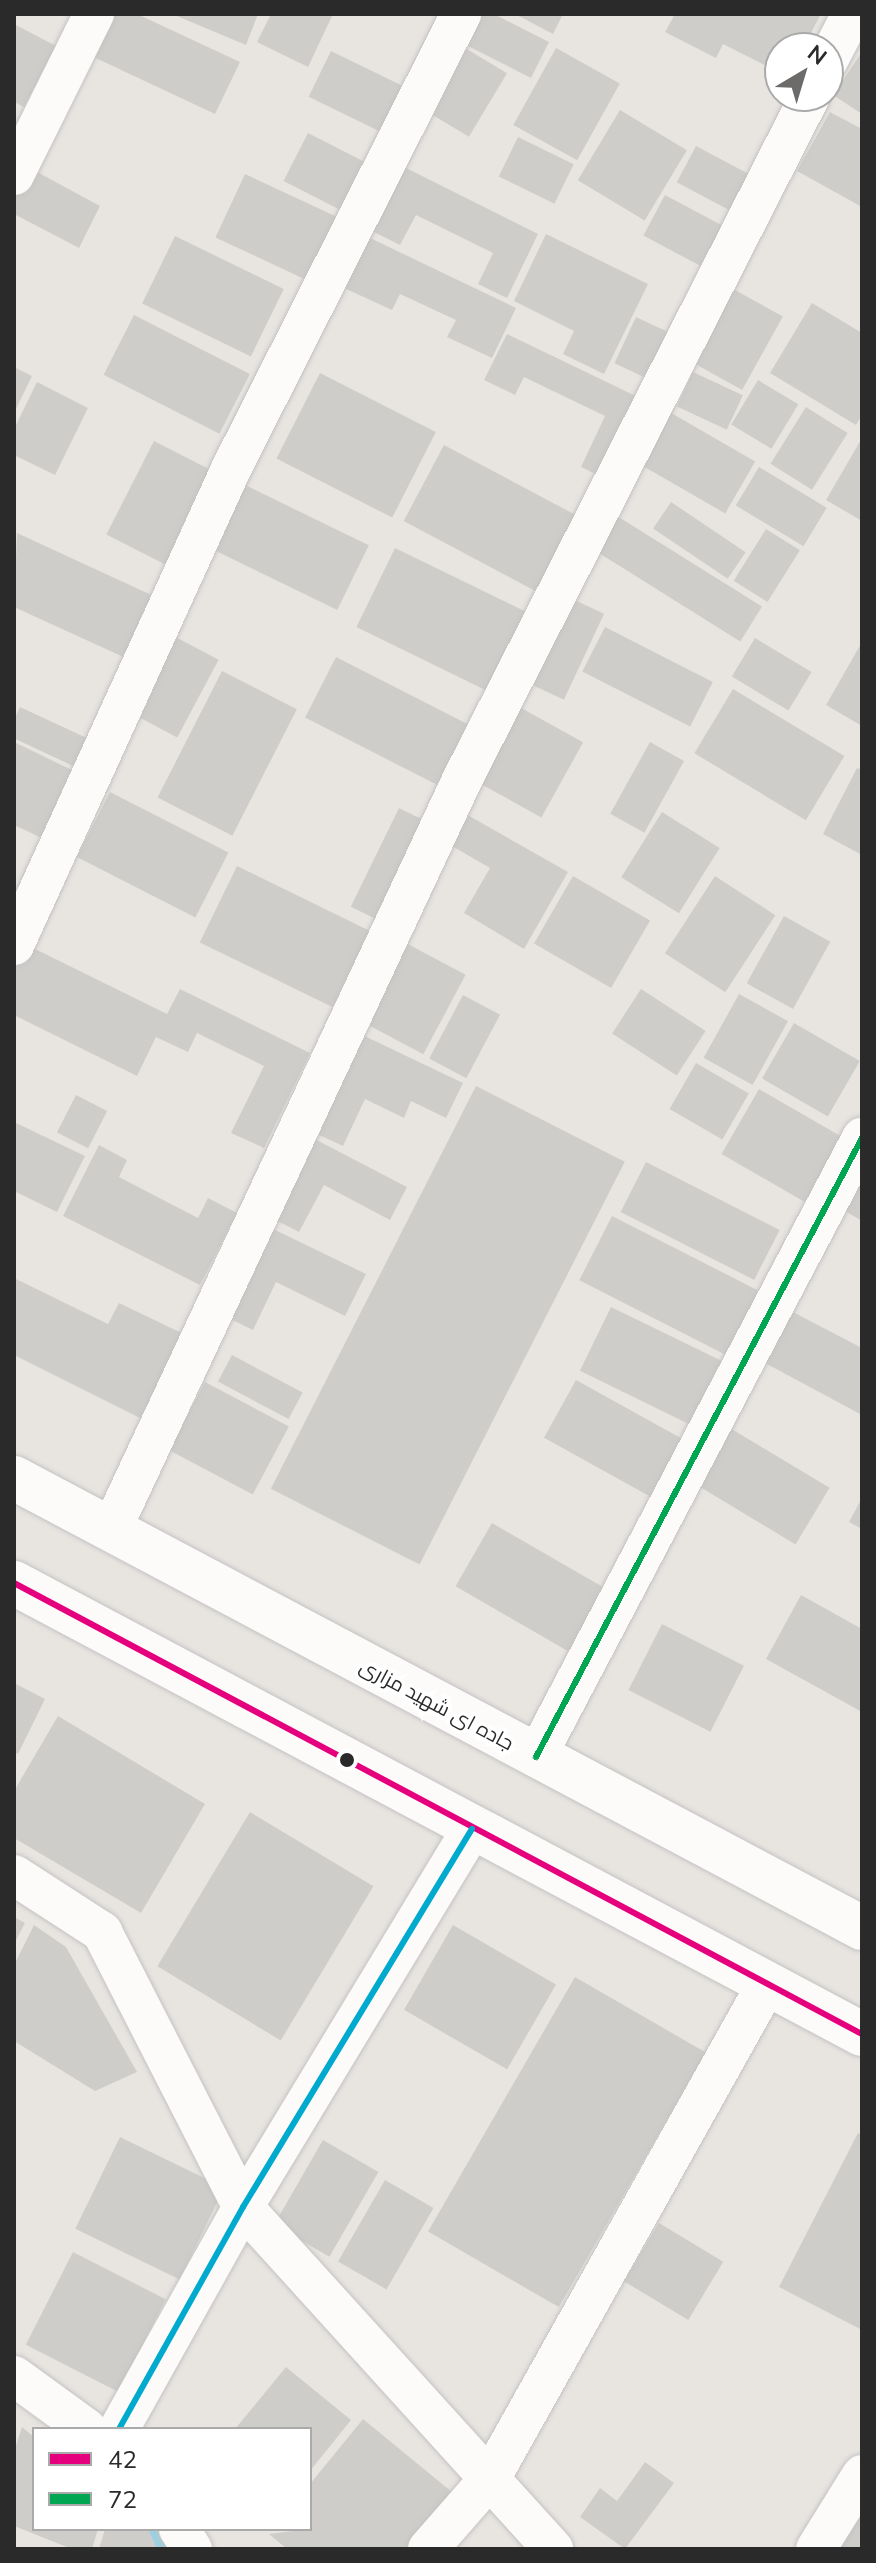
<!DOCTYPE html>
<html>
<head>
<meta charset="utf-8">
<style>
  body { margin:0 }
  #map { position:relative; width:876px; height:2563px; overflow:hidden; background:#e8e5e1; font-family:Mulish,Cairo,sans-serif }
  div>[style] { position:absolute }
  .stream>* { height:16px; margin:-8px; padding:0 8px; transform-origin:8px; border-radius:8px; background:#9cd0e2 }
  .building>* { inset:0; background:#cfcdca; transform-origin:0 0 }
  .roads { filter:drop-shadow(0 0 2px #c4c3c3) drop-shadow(0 0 2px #c4c3c3) }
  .minor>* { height:40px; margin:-20px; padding:0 20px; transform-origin:20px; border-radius:20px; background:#fcfbfa }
  .secondary>* { height:44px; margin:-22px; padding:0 22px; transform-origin:22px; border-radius:22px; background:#fcfbfa }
  .bus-1>* { height:6px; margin:-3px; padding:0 3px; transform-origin:3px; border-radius:3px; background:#e5007d }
  .bus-2>* { height:6px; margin:-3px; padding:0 3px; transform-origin:3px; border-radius:3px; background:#00a651 }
  .bus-3>* { height:6px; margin:-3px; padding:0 3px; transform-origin:3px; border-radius:3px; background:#00a9ce }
  .dots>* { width:22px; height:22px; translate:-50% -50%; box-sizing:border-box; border:4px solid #fff; border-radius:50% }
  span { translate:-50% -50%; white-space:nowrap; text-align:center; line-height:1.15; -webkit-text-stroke:7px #fff; paint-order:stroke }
  .street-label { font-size:20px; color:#2a2a2a }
  .frame { position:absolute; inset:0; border:16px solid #2a2a2a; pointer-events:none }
  .legend { position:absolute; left:32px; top:2427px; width:280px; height:104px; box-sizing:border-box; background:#fff; border:2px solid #aaa; margin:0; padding:10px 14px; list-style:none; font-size:24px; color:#2a2a2a }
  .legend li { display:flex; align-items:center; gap:16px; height:40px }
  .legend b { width:40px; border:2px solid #aaa }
  .north { position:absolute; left:764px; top:32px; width:80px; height:80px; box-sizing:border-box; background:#fff; border:2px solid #aaa; border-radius:50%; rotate:38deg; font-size:22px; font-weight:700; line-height:32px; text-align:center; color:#2a2a2a }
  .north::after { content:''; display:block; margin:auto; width:28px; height:36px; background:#6c6b6a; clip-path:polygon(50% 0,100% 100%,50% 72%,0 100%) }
</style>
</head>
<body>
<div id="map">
  <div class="stream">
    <i style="left:152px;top:2529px;width:24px;rotate:57deg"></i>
  </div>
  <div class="building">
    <i style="clip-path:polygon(104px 14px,137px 14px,240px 62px,215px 114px,85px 53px)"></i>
    <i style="clip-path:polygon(172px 14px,258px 14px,246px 45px)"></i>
    <i style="clip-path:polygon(271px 14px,333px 14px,308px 67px,257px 42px)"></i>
    <i style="clip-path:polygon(481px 14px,494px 14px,549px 42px,531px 78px,466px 45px)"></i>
    <i style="clip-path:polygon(515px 14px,563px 14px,553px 34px)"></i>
    <i style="clip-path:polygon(675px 14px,821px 14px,803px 48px,780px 48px,780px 73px,723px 44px,716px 58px,665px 32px)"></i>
    <i style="clip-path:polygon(14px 24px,56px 46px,24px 107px,14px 102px)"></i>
    <i style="left:465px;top:48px;width:49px;height:74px;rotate:31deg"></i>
    <i style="left:556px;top:48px;width:73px;height:88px;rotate:29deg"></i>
    <i style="left:331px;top:51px;width:85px;height:51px;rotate:26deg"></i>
    <i style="clip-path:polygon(862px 52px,862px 114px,833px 95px)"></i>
    <i style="left:620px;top:110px;width:78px;height:82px;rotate:31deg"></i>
    <i style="clip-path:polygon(830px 112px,862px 129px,862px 207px,797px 171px)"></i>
    <i style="left:308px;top:133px;width:71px;height:54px;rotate:27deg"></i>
    <i style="left:518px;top:137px;width:62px;height:44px;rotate:26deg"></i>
    <i style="left:696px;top:146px;width:73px;height:41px;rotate:28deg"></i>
    <i style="clip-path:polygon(398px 164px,538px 234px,507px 298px,478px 284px,493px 253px,416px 215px,400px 245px,366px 228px)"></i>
    <i style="clip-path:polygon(26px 166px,100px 206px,79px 248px,14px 214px,14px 189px)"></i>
    <i style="left:245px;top:174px;width:107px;height:70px;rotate:25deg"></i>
    <i style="left:665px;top:195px;width:76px;height:46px;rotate:28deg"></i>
    <i style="clip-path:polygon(546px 234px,648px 284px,604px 374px,563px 354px,574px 331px,514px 301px)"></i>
    <i style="left:175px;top:236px;width:121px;height:75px;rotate:26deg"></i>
    <i style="clip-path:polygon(368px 237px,516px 308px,492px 358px,447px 337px,456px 320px,400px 294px,392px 310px,344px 288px)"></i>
    <i style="left:726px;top:285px;width:65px;height:84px;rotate:29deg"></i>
    <i style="clip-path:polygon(812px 303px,862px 333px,862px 415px,856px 425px,770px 373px)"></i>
    <i style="left:134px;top:315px;width:130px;height:67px;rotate:27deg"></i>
    <i style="left:636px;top:317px;width:43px;height:51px;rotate:25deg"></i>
    <i style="clip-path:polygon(507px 334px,644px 400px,606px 479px,581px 467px,605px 416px,524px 377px,515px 395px,484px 380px)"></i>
    <i style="clip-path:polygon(14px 367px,32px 376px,14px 413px)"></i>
    <i style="left:693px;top:372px;width:55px;height:38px;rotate:25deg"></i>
    <i style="left:320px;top:373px;width:130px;height:96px;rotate:27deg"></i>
    <i style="left:758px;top:380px;width:47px;height:52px;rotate:31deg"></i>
    <i style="clip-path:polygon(37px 382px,88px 408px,55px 475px,14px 455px,14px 429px)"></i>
    <i style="left:806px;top:407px;width:49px;height:67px;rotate:32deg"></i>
    <i style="left:666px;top:410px;width:103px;height:60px;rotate:30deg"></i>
    <i style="clip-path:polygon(862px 438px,862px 521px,826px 500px)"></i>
    <i style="left:154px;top:441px;width:77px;height:105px;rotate:27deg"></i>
    <i style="left:444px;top:445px;width:161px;height:86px;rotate:28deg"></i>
    <i style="left:759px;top:467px;width:79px;height:45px;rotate:31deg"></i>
    <i style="left:243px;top:484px;width:140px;height:72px;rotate:26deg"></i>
    <i style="left:671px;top:502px;width:90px;height:32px;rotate:34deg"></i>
    <i style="left:617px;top:516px;width:171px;height:41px;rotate:32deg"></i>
    <i style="left:766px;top:529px;width:40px;height:61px;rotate:32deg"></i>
    <i style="clip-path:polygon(17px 533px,158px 598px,130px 660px,14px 607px)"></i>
    <i style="left:395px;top:548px;width:149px;height:88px;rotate:26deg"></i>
    <i style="left:566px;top:596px;width:42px;height:95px;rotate:25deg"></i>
    <i style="left:605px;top:627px;width:121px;height:50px;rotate:27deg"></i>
    <i style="left:170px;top:634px;width:55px;height:88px;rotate:28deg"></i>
    <i style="left:755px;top:638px;width:66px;height:45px;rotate:31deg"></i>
    <i style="clip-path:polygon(862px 642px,862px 726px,826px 705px)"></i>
    <i style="left:336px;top:657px;width:153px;height:68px;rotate:27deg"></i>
    <i style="left:222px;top:671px;width:84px;height:142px;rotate:27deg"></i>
    <i style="left:733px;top:689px;width:130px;height:75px;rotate:31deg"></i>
    <i style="left:514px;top:704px;width:79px;height:86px;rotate:29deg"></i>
    <i style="left:20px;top:707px;width:76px;height:31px;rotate:25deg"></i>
    <i style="clip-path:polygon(14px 742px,78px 773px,46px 840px,14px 825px)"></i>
    <i style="left:650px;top:742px;width:39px;height:82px;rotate:29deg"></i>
    <i style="clip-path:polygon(857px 768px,862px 770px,862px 855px,823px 834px)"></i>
    <i style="left:110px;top:792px;width:133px;height:73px;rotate:27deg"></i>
    <i style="left:399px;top:808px;width:37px;height:110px;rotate:26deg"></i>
    <i style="clip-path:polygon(457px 809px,568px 872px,524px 949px,464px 913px,490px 868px,440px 839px)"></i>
    <i style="left:662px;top:812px;width:68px;height:77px;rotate:32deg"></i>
    <i style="left:237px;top:866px;width:148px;height:85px;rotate:26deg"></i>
    <i style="left:573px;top:876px;width:89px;height:78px;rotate:30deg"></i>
    <i style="left:715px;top:876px;width:72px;height:92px;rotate:33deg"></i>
    <i style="left:784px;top:916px;width:53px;height:77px;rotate:29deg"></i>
    <i style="left:402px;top:941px;width:72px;height:90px;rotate:28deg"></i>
    <i style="clip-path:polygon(27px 945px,167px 1014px,180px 989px,310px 1053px,264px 1148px,231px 1133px,264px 1066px,197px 1033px,188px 1052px,156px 1037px,137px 1076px,14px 1015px,14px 971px)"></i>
    <i style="left:641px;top:989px;width:77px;height:53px;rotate:33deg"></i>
    <i style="left:739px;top:994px;width:56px;height:73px;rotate:29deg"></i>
    <i style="left:463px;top:995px;width:42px;height:72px;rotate:28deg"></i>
    <i style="left:794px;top:1023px;width:76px;height:64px;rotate:30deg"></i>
    <i style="clip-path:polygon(354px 1031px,463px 1083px,446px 1118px,411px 1101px,404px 1118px,365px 1099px,343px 1146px,306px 1129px)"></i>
    <i style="left:696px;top:1063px;width:61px;height:53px;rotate:30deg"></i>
    <i style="left:476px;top:1086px;width:167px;height:452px;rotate:27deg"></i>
    <i style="left:759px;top:1089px;width:103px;height:75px;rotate:30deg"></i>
    <i style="left:76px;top:1095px;width:35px;height:42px;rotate:27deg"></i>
    <i style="clip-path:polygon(14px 1122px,85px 1156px,57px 1212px,14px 1191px)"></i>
    <i style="clip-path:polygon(305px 1134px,407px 1187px,390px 1220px,324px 1185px,299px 1232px,264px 1214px)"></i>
    <i style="clip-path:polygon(99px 1145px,127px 1160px,119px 1177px,198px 1218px,208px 1198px,237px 1213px,200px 1285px,63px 1216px)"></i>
    <i style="left:646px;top:1162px;width:150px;height:56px;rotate:27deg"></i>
    <i style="clip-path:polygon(862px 1169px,862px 1221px,840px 1208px)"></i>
    <i style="left:612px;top:1216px;width:169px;height:72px;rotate:27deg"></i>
    <i style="clip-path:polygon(267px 1226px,366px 1274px,345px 1316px,276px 1282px,253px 1330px,224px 1316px)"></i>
    <i style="clip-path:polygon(14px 1278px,108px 1324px,119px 1303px,192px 1338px,150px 1423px,14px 1355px)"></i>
    <i style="left:611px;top:1307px;width:128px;height:71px;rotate:26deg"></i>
    <i style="clip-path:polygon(791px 1311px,862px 1348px,862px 1415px,765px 1363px)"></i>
    <i style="left:232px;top:1355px;width:80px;height:30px;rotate:28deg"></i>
    <i style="left:576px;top:1380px;width:129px;height:66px;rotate:29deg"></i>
    <i style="left:205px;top:1382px;width:95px;height:77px;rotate:28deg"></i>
    <i style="left:725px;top:1425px;width:122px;height:66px;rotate:31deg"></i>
    <i style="clip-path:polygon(862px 1498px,862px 1529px,849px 1522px)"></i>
    <i style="left:492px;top:1523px;width:143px;height:73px;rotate:30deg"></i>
    <i style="clip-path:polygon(801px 1595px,862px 1629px,862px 1712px,766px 1659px)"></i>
    <i style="left:662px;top:1624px;width:92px;height:74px;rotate:27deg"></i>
    <i style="clip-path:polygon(14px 1683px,45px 1699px,18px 1754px,14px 1752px)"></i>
    <i style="clip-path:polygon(58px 1716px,205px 1804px,141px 1913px,14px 1838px,14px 1791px)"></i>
    <i style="left:250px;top:1812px;width:144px;height:180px;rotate:31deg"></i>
    <i style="clip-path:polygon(14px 1917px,25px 1923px,14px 1944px)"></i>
    <i style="clip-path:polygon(34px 1925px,66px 1947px,137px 2072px,95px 2091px,14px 2041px,14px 1965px)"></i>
    <i style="left:453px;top:1925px;width:119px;height:98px;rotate:30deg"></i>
    <i style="left:575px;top:1977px;width:151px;height:294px;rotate:30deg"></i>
    <i style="clip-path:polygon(858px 2133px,862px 2135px,862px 2330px,779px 2287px)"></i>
    <i style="left:120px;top:2137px;width:116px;height:102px;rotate:26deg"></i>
    <i style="left:323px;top:2140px;width:64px;height:98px;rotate:30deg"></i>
    <i style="left:385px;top:2180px;width:56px;height:94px;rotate:30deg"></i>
    <i style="left:659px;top:2223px;width:75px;height:68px;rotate:31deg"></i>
    <i style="left:73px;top:2252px;width:104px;height:104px;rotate:27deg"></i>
    <i style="clip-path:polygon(286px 2367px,351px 2420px,310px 2471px,310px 2429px,235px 2429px)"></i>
    <i style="clip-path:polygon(363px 2419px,458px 2497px,415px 2549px,287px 2549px,269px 2534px,310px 2529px,310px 2484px)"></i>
    <i style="clip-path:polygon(22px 2427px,34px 2437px,34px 2529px,98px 2529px,92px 2549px,72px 2549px,14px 2526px,14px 2452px)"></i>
    <i style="clip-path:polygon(645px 2462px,674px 2483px,625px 2549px,580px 2517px,600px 2488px,617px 2501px)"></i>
    <i style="clip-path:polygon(849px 2514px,862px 2521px,862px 2549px,828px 2549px)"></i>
    <i style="clip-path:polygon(105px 2529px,148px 2529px,157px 2549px,99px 2549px)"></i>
  </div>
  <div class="roads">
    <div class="minor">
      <i style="left:828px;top:60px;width:52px;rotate:-62.4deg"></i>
      <i style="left:14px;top:175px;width:180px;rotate:-63.6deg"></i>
      <i style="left:14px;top:945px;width:523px;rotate:-65.49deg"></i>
      <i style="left:231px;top:469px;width:510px;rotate:-63.18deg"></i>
      <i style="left:111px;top:1530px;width:828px;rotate:-64.92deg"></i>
      <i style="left:462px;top:780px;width:767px;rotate:-63.03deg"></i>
      <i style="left:536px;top:1757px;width:700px;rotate:-62.23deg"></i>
      <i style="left:14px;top:1875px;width:105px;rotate:32.9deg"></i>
      <i style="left:102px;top:1932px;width:309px;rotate:62.9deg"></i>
      <i style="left:243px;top:2207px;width:462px;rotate:47.8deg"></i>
      <i style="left:14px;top:2376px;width:90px;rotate:36deg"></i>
      <i style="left:119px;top:2429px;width:254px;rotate:-60.8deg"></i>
      <i style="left:243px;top:2207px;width:442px;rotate:-58.8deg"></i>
      <i style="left:179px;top:2529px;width:24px;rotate:57deg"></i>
      <i style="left:428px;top:2549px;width:96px;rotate:-48.8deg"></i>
      <i style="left:491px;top:2477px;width:565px;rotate:-60.76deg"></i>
      <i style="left:816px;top:2549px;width:87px;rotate:-58.1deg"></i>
    </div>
    <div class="secondary">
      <i style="left:14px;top:1478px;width:960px;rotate:27.95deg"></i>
      <i style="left:14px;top:1583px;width:960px;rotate:28.01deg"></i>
    </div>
  </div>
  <div class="bus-1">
    <i style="left:14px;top:1583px;width:960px;rotate:28.01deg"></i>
  </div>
  <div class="bus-2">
    <i style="left:536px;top:1757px;width:700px;rotate:-62.23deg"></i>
  </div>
  <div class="bus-3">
    <i style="left:119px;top:2429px;width:254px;rotate:-60.8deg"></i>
    <i style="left:243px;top:2207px;width:442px;rotate:-58.8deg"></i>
  </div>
  <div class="dots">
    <i style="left:347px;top:1760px;background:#2a2a2a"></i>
  </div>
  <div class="street-label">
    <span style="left:437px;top:1704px;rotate:28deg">جاده ای شهید مزاری</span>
  </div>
  <div class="frame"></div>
  <ul class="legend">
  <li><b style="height:10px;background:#e5007d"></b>42</li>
  <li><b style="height:10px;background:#00a651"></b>72</li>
  </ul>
  <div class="north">N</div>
</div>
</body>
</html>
